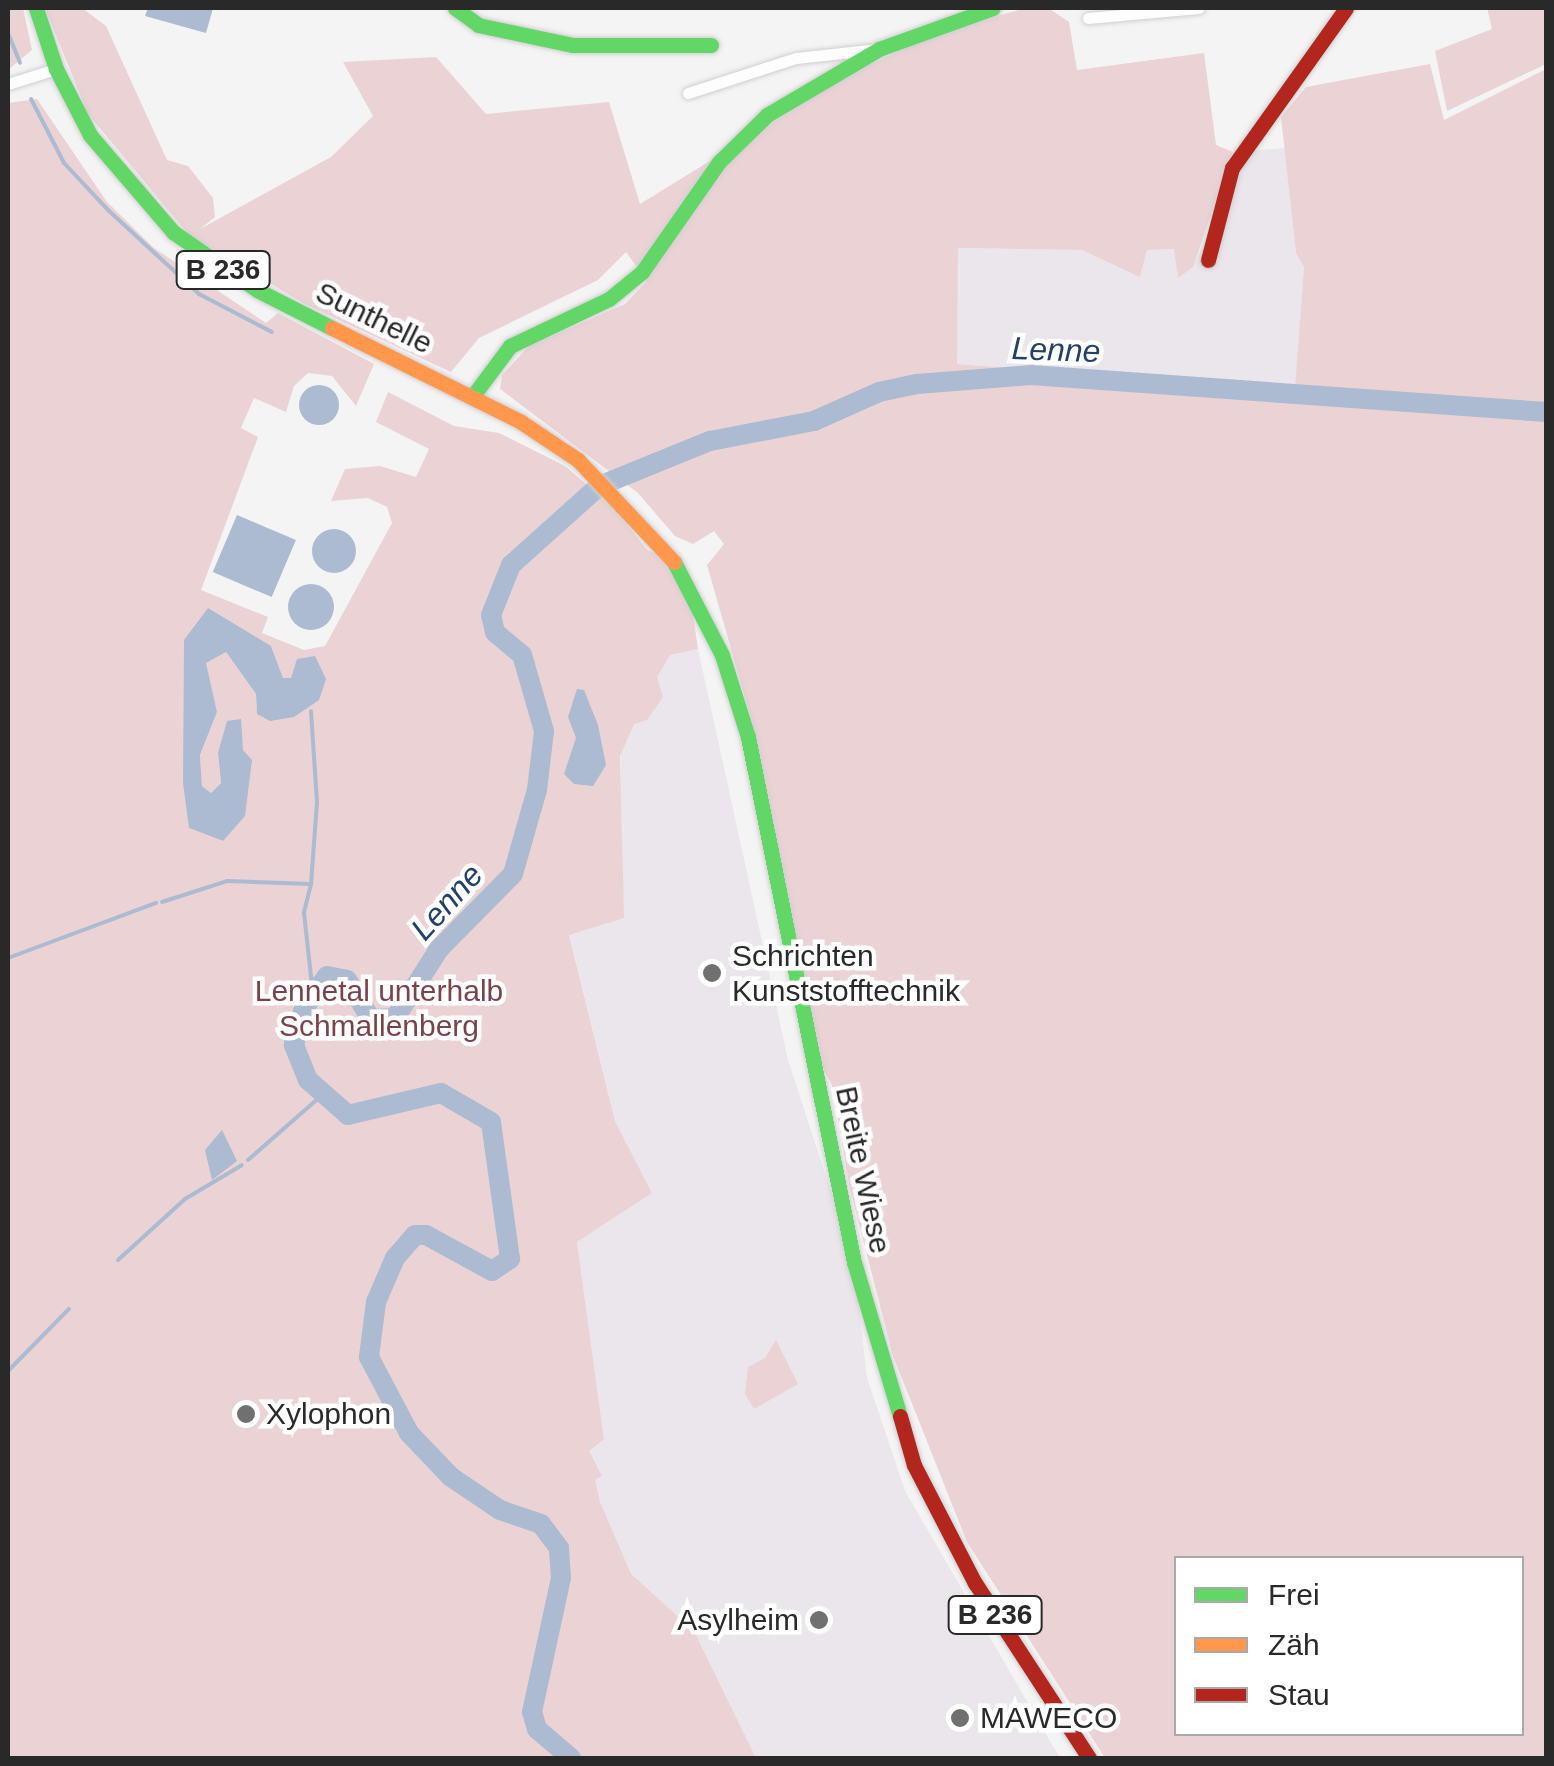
<!DOCTYPE html>
<html>
<head>
<meta charset="utf-8">
<style>
  body { margin:0 }
  #map { position:relative; width:1554px; height:1766px; overflow:hidden; background:#f5f4f5; font-family:Helvetica,sans-serif }
  div>[style] { position:absolute }
  .built>* { inset:0; background:#eae6ec }
  .green>* { inset:0; background:#ebd2d5 }
  .water>* { inset:0; background:#acbbd1; transform-origin:0 0 }
  .round { border-radius:50% }
  .stream>* { height:4px; margin:-2px; padding:0 2px; transform-origin:2px; border-radius:2px; background:#acbbd1 }
  .river>* { height:20px; margin:-10px; padding:0 10px; transform-origin:10px; border-radius:10px; background:#acbbd1 }
  .roads { filter:drop-shadow(0 0 2px #d0cfd0) drop-shadow(0 0 2px #d0cfd0) }
  .street>* { height:11px; margin:-5.5px; padding:0 5.5px; transform-origin:5.5px; border-radius:5.5px; background:#fefdfe }
  .fast>* { height:15px; margin:-7.5px; padding:0 7.5px; transform-origin:7.5px; border-radius:7.5px; background:#63d668 }
  .slow>* { height:15px; margin:-7.5px; padding:0 7.5px; transform-origin:7.5px; border-radius:7.5px; background:#ff974d }
  .jam>* { height:15px; margin:-7.5px; padding:0 7.5px; transform-origin:7.5px; border-radius:7.5px; background:#b3261e }
  .dots>* { width:28px; height:28px; translate:-50% -50%; box-sizing:border-box; border:5px solid #fff; border-radius:50% }
  span { translate:-50% -50%; white-space:nowrap; text-align:center; line-height:1.15; -webkit-text-stroke:9px #fff; paint-order:stroke }
  .shield-label span { padding:2px 8px; background:#fff; border:2px solid; border-radius:8px; -webkit-text-stroke-width:0 }
  .shield-label { font-size:28px; color:#2a292a; font-weight:700 }
  .street-label { font-size:30px; color:#2a292a }
  .poi-label { font-size:30px; color:#2a292a }
  .left { translate:0 -50%; text-align:left }
  .right { translate:-100% -50%; text-align:right }
  .park-label { font-size:30px; color:#7d4149 }
  .water-label { font-size:32px; color:#233f6b; font-style:italic }
  .frame { position:absolute; inset:0; border:10px solid #2a292a; pointer-events:none }
  .legend { position:absolute; left:1174px; top:1556px; width:350px; height:180px; box-sizing:border-box; background:#fff; border:2px solid #aaa9aa; margin:0; padding:12px 18px; list-style:none; font-size:30px; color:#2a292a }
  .legend li { display:flex; align-items:center; gap:20px; height:50px }
  .legend b { width:50px; border:2px solid #aaa9aa }
</style>
</head>
<body>
<div id="map">
  <div class="built">
    <i style="clip-path:polygon(1285px 148px,1296px 253px,1304px 267px,1296px 389px,957px 364px,957px 248px,1082px 250px,1140px 276px,1147px 250px,1175px 249px,1178px 278px,1193px 266px,1204px 242px,1233px 152px)"></i>
    <i style="clip-path:polygon(698px 649px,788px 1060px,854px 1262px,867px 1378px,905px 1491px,1060px 1758px,756px 1758px,694px 1631px,626px 1570px,579px 1459px,604px 1438px,577px 1242px,652px 1193px,615px 1121px,569px 934px,623px 918px,620px 727px,652px 659px)"></i>
  </div>
  <div class="green">
    <i style="clip-path:polygon(8px 8px,23px 8px,32px 50px,8px 70px)"></i>
    <i style="clip-path:polygon(evenodd,45px 8px,82px 8px,106px 26px,167px 160px,188px 166px,213px 198px,215px 217px,200px 229px,331px 157px,373px 116px,343px 62px,436px 57px,486px 114px,609px 102px,640px 204px,858px 70px,940px 32px,1026px 8px,1048px 8px,1069px 22px,1077px 70px,1204px 53px,1216px 145px,1233px 152px,1193px 267px,1178px 278px,1174px 249px,1147px 250px,1140px 277px,1082px 250px,958px 248px,957px 364px,1295px 389px,1304px 267px,1296px 253px,1281px 117px,1306px 87px,1430px 64px,1444px 120px,1546px 69px,1546px 1758px,1105px 1758px,967px 1542px,893px 1356px,850px 1189px,832px 1085px,822px 1066px,754px 729px,707px 565px,724px 544px,714px 531px,693px 544px,675px 536px,638px 493px,500px 389px,502px 375px,529px 346px,625px 304px,647px 281px,626px 252px,598px 280px,479px 338px,451px 372px,303px 303px,189px 235px,88px 114px,45px 8px,1176px 1558px,1522px 1558px,1522px 1734px,1176px 1734px,1176px 1558px)"></i>
    <i style="clip-path:polygon(1487px 8px,1546px 8px,1546px 64px,1447px 111px,1435px 51px,1492px 29px)"></i>
    <i style="clip-path:polygon(evenodd,37px 99px,107px 202px,154px 248px,266px 323px,278px 313px,374px 364px,356px 406px,332px 376px,308px 373px,294px 386px,286px 412px,254px 398px,241px 428px,258px 437px,201px 590px,268px 617px,262px 633px,304px 650px,325px 646px,392px 523px,387px 507px,368px 498px,331px 501px,345px 469px,380px 466px,416px 477px,429px 449px,376px 422px,388px 392px,454px 426px,499px 433px,565px 466px,616px 510px,647px 550px,662px 556px,692px 608px,698px 649px,670px 655px,657px 677px,663px 697px,647px 720px,634px 724px,620px 756px,624px 918px,569px 935px,615px 1121px,652px 1193px,577px 1242px,604px 1439px,589px 1451px,602px 1476px,595px 1480px,600px 1502px,631px 1574px,694px 1631px,756px 1758px,8px 1758px,8px 103px,37px 99px,184px 640px,271px 646px,283px 679px,291px 679px,257px 713px,256px 694px,226px 652px,205px 663px,217px 712px,200px 755px,202px 786px,211px 793px,221px 783px,218px 753px,240px 719px,243px 750px,223px 841px,189px 828px,184px 640px)"></i>
    <i style="clip-path:polygon(776px 1340px,798px 1384px,754px 1409px,745px 1394px,748px 1367px,765px 1358px)"></i>
  </div>
  <div class="water">
    <i style="clip-path:polygon(148px 8px,213px 8px,206px 33px,145px 16px)"></i>
    <i class="round" style="left:299px;top:385px;width:40px;height:40px"></i>
    <i style="left:237px;top:515px;width:64px;height:62px;rotate:23deg"></i>
    <i class="round" style="left:312px;top:529px;width:44px;height:44px"></i>
    <i class="round" style="left:288px;top:584px;width:46px;height:46px"></i>
    <i style="clip-path:polygon(208px 608px,271px 646px,283px 678px,291px 678px,297px 659px,315px 656px,326px 679px,319px 700px,294px 717px,270px 721px,257px 714px,256px 694px,226px 652px,206px 663px,217px 712px,200px 755px,202px 786px,211px 793px,221px 783px,218px 753px,227px 721px,241px 719px,243px 750px,252px 760px,245px 816px,223px 841px,189px 828px,183px 783px,184px 640px)"></i>
    <i style="clip-path:polygon(577px 689px,584px 690px,598px 725px,606px 765px,593px 786px,574px 784px,564px 774px,576px 738px,568px 717px)"></i>
    <i style="clip-path:polygon(222px 1130px,237px 1161px,212px 1180px,205px 1150px)"></i>
  </div>
  <div class="stream">
    <i style="left:8px;top:33px;width:32px;rotate:68deg"></i>
    <i style="left:31px;top:99px;width:72px;rotate:62.7deg"></i>
    <i style="left:64px;top:163px;width:64px;rotate:46.9deg"></i>
    <i style="left:108px;top:210px;width:124px;rotate:42.7deg"></i>
    <i style="left:199px;top:294px;width:82px;rotate:27.5deg"></i>
    <i style="left:311px;top:884px;width:82px;rotate:-85.8deg"></i>
    <i style="left:317px;top:802px;width:91px;rotate:-93.8deg"></i>
    <i style="left:162px;top:902px;width:68px;rotate:-17.9deg"></i>
    <i style="left:227px;top:881px;width:84px;rotate:2deg"></i>
    <i style="left:311px;top:884px;width:30px;rotate:104deg"></i>
    <i style="left:304px;top:913px;width:81px;rotate:83.7deg"></i>
    <i style="left:8px;top:958px;width:158px;rotate:-20.4deg"></i>
    <i style="left:248px;top:1160px;width:97px;rotate:-41.2deg"></i>
    <i style="left:118px;top:1260px;width:91px;rotate:-42.3deg"></i>
    <i style="left:185px;top:1199px;width:66px;rotate:-30.8deg"></i>
    <i style="left:8px;top:1371px;width:87px;rotate:-45.5deg"></i>
  </div>
  <div class="river">
    <i style="left:571px;top:1758px;width:45px;rotate:-139.5deg"></i>
    <i style="left:537px;top:1729px;width:18px;rotate:-106deg"></i>
    <i style="left:532px;top:1712px;width:137px;rotate:-77.8deg"></i>
    <i style="left:561px;top:1578px;width:30px;rotate:-94deg"></i>
    <i style="left:559px;top:1548px;width:30px;rotate:-127deg"></i>
    <i style="left:541px;top:1524px;width:43px;rotate:-161.1deg"></i>
    <i style="left:500px;top:1510px;width:59px;rotate:-146deg"></i>
    <i style="left:451px;top:1477px;width:61px;rotate:-133.7deg"></i>
    <i style="left:409px;top:1433px;width:86px;rotate:-117.8deg"></i>
    <i style="left:369px;top:1357px;width:55px;rotate:-82.7deg"></i>
    <i style="left:376px;top:1302px;width:48px;rotate:-66.6deg"></i>
    <i style="left:395px;top:1258px;width:30px;rotate:-49deg"></i>
    <i style="left:415px;top:1235px;width:11px"></i>
    <i style="left:426px;top:1235px;width:75px;rotate:28.6deg"></i>
    <i style="left:492px;top:1271px;width:22px;rotate:-34deg"></i>
    <i style="left:510px;top:1259px;width:138px;rotate:-97.9deg"></i>
    <i style="left:491px;top:1122px;width:58px;rotate:-149.9deg"></i>
    <i style="left:441px;top:1093px;width:96px;rotate:166.7deg"></i>
    <i style="left:348px;top:1115px;width:53px;rotate:-138.8deg"></i>
    <i style="left:308px;top:1080px;width:38px;rotate:-112deg"></i>
    <i style="left:294px;top:1045px;width:38px;rotate:-75deg"></i>
    <i style="left:304px;top:1008px;width:39px;rotate:-54deg"></i>
    <i style="left:327px;top:976px;width:20px;rotate:11deg"></i>
    <i style="left:347px;top:980px;width:46px;rotate:58.4deg"></i>
    <i style="left:371px;top:1019px;width:24px;rotate:-2deg"></i>
    <i style="left:395px;top:1018px;width:82px;rotate:-57.5deg"></i>
    <i style="left:439px;top:949px;width:105px;rotate:-45.4deg"></i>
    <i style="left:513px;top:874px;width:87px;rotate:-74.1deg"></i>
    <i style="left:537px;top:790px;width:59px;rotate:-83.2deg"></i>
    <i style="left:544px;top:731px;width:79px;rotate:-106.1deg"></i>
    <i style="left:522px;top:655px;width:35px;rotate:-140deg"></i>
    <i style="left:495px;top:632px;width:17px;rotate:-103deg"></i>
    <i style="left:491px;top:615px;width:54px;rotate:-68.2deg"></i>
    <i style="left:511px;top:565px;width:118px;rotate:-41.9deg"></i>
    <i style="left:599px;top:486px;width:120px;rotate:-22.1deg"></i>
    <i style="left:710px;top:441px;width:106px;rotate:-10.9deg"></i>
    <i style="left:814px;top:421px;width:71px;rotate:-24deg"></i>
    <i style="left:879px;top:392px;width:39px;rotate:-12deg"></i>
    <i style="left:917px;top:384px;width:114px;rotate:-4.5deg"></i>
    <i style="left:1031px;top:375px;width:516px;rotate:4.11deg"></i>
  </div>
  <div class="roads">
    <div class="street">
      <i style="left:1088px;top:18px;width:111px;rotate:-5.1deg"></i>
      <i style="left:8px;top:84px;width:50px;rotate:-17.4deg"></i>
      <i style="left:688px;top:93px;width:114px;rotate:-18deg"></i>
      <i style="left:796px;top:58px;width:83px;rotate:-6.2deg"></i>
    </div>
    <div class="fast">
      <i style="left:36px;top:8px;width:64px;rotate:71.8deg"></i>
      <i style="left:56px;top:69px;width:74px;rotate:62.7deg"></i>
      <i style="left:90px;top:135px;width:128px;rotate:49.4deg"></i>
      <i style="left:173px;top:232px;width:102px;rotate:34.6deg"></i>
      <i style="left:257px;top:290px;width:84px;rotate:26.9deg"></i>
      <i style="left:455px;top:8px;width:29px;rotate:36deg"></i>
      <i style="left:478px;top:25px;width:96px;rotate:12deg"></i>
      <i style="left:572px;top:45px;width:139px"></i>
      <i style="left:472px;top:397px;width:64px;rotate:-53.3deg"></i>
      <i style="left:510px;top:346px;width:110px;rotate:-25.4deg"></i>
      <i style="left:609px;top:299px;width:43px;rotate:-39.3deg"></i>
      <i style="left:642px;top:272px;width:134px;rotate:-55deg"></i>
      <i style="left:719px;top:162px;width:67px;rotate:-44.4deg"></i>
      <i style="left:767px;top:115px;width:130px;rotate:-30.5deg"></i>
      <i style="left:879px;top:49px;width:121px;rotate:-19.8deg"></i>
      <i style="left:674px;top:562px;width:105px;rotate:62.7deg"></i>
      <i style="left:722px;top:655px;width:86px;rotate:72.4deg"></i>
      <i style="left:748px;top:737px;width:536px;rotate:78.59deg"></i>
      <i style="left:854px;top:1262px;width:161px;rotate:73.4deg"></i>
    </div>
    <div class="slow">
      <i style="left:332px;top:328px;width:211px;rotate:26.4deg"></i>
      <i style="left:521px;top:422px;width:69px;rotate:33.7deg"></i>
      <i style="left:578px;top:460px;width:140px;rotate:46.7deg"></i>
    </div>
    <div class="jam">
      <i style="left:1208px;top:260px;width:95px;rotate:-75.4deg"></i>
      <i style="left:1232px;top:168px;width:196px;rotate:-54.5deg"></i>
      <i style="left:900px;top:1416px;width:51px;rotate:74.1deg"></i>
      <i style="left:914px;top:1465px;width:133px;rotate:62.7deg"></i>
      <i style="left:975px;top:1583px;width:209px;rotate:56.9deg"></i>
    </div>
  </div>
  <div class="dots">
    <i style="left:712px;top:973px;background:#717071"></i>
    <i style="left:246px;top:1414px;background:#717071"></i>
    <i style="left:819px;top:1620px;background:#717071"></i>
    <i style="left:960px;top:1718px;background:#717071"></i>
  </div>
  <div class="shield-label">
    <span style="left:223px;top:270px">B 236</span>
    <span style="left:995px;top:1615px">B 236</span>
  </div>
  <div class="street-label">
    <span style="left:374px;top:318px;rotate:26deg">Sunthelle</span>
    <span style="left:863px;top:1170px;rotate:78deg">Breite Wiese</span>
  </div>
  <div class="poi-label">
    <span class="left" style="left:732px;top:973px">Schrichten<br>Kunststofftechnik</span>
    <span class="left" style="left:266px;top:1414px">Xylophon</span>
    <span class="right" style="left:799px;top:1620px">Asylheim</span>
    <span class="left" style="left:980px;top:1718px">MAWECO</span>
  </div>
  <div class="park-label">
    <span style="left:379px;top:1008px">Lennetal unterhalb<br>Schmallenberg</span>
  </div>
  <div class="water-label">
    <span style="left:1056px;top:350px;rotate:2deg">Lenne</span>
    <span style="left:447px;top:902px;rotate:-48deg">Lenne</span>
  </div>
  <div class="frame"></div>
  <ul class="legend">
  <li><b style="height:12px;background:#63d668"></b>Frei</li>
  <li><b style="height:12px;background:#ff974d"></b>Zäh</li>
  <li><b style="height:12px;background:#b3261e"></b>Stau</li>
  </ul>
</div>
</body>
</html>
